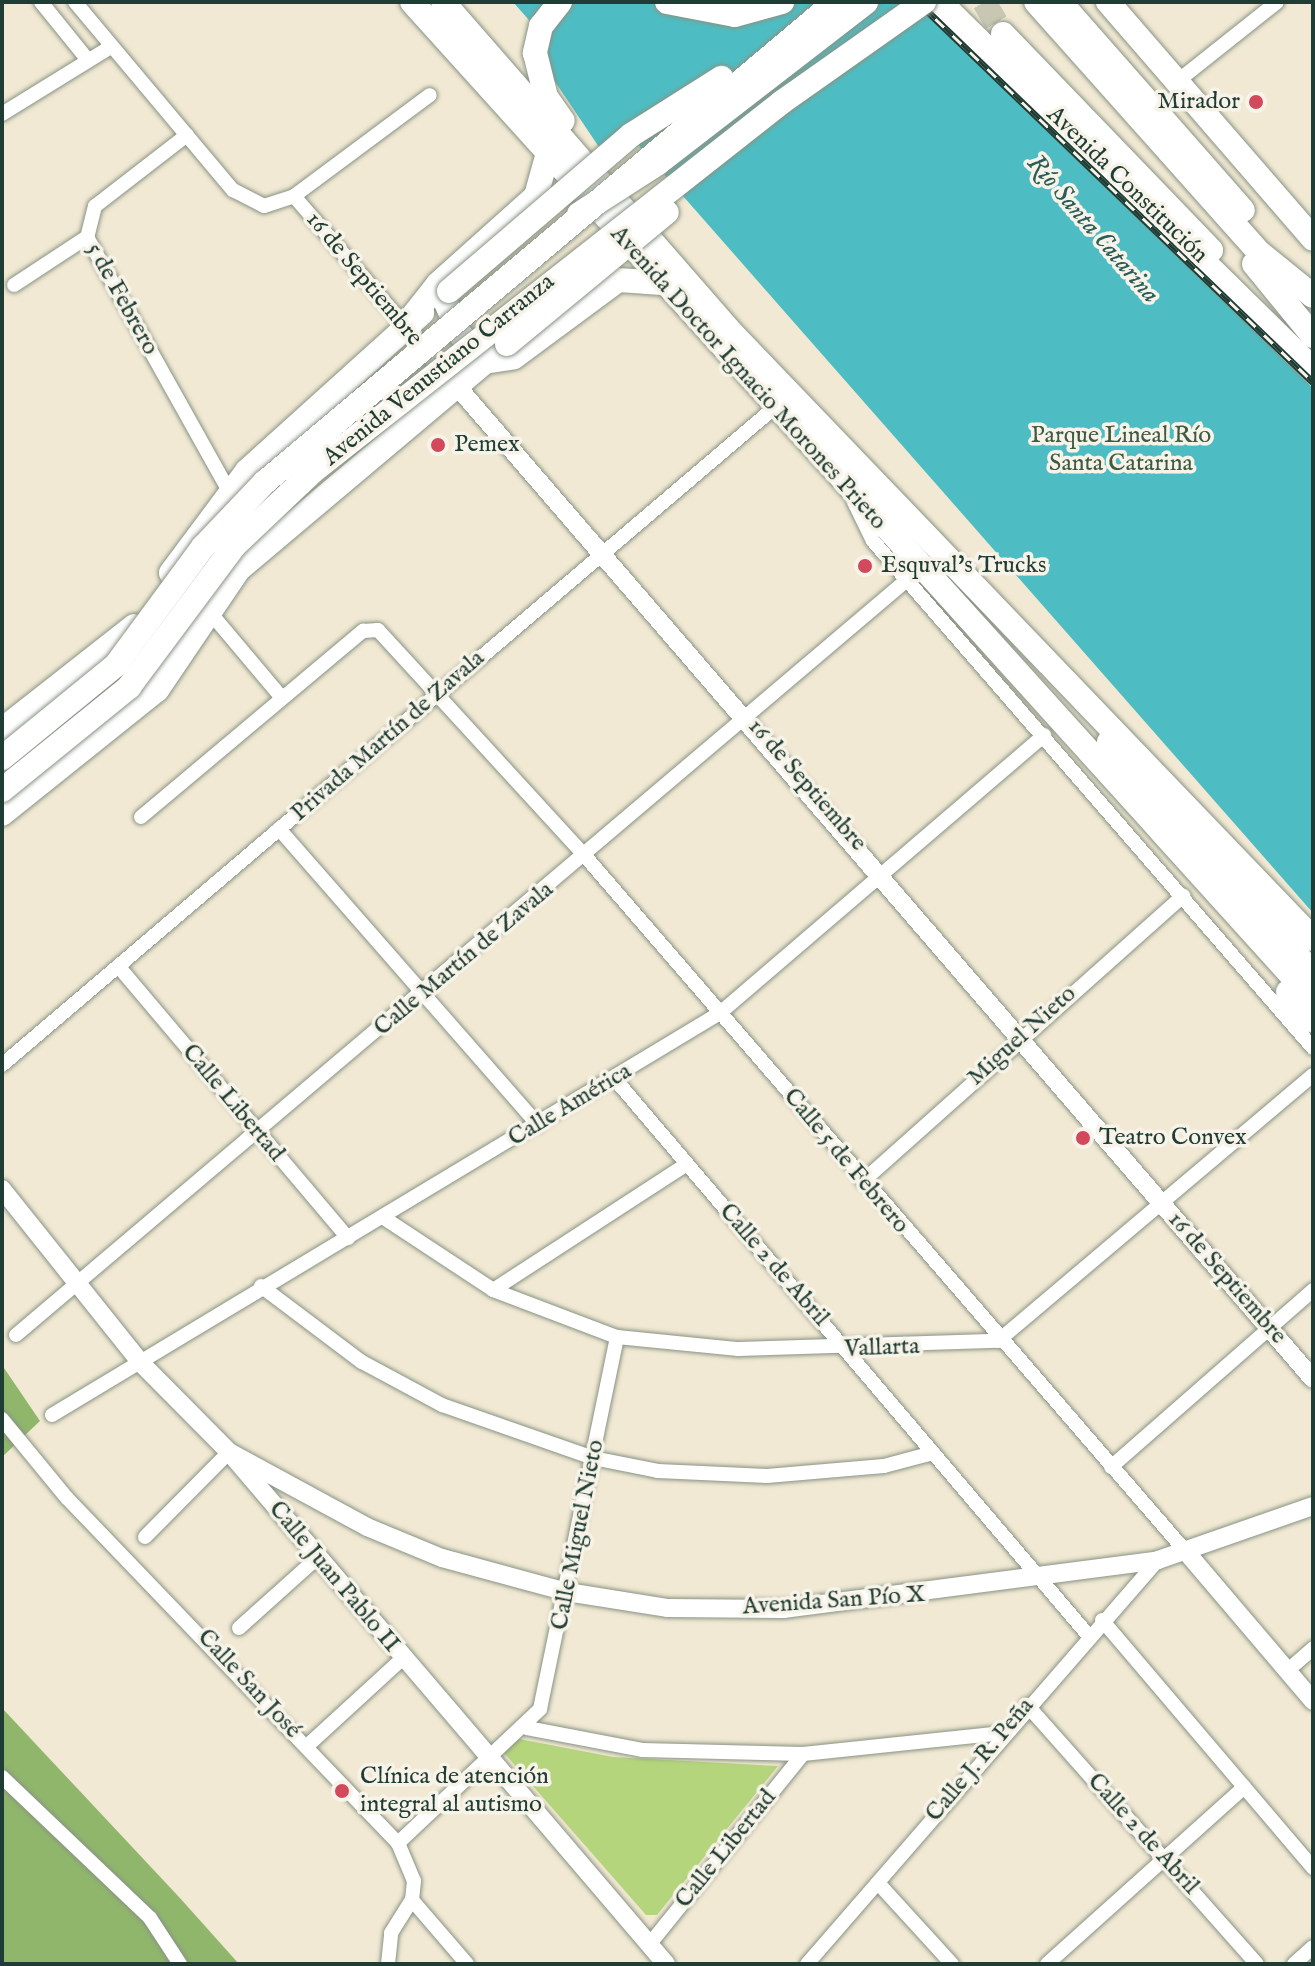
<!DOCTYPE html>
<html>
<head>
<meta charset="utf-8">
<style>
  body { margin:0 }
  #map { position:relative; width:1315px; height:1966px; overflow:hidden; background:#f1e9d3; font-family:"IM FELL English",serif }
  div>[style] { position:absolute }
  .green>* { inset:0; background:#b5d57c }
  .forest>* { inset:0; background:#90b66c }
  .water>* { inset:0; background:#4ebdc3 }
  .trunk-tunnel>* { height:24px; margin-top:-12px; transform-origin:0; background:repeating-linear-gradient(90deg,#c7c7b3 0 24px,transparent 0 36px) }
  .roads { filter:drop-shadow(0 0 2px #889384) drop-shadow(0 0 2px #889384) }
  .minor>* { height:14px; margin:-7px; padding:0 7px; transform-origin:7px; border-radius:7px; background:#fff }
  .tertiary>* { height:18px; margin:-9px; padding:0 9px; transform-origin:9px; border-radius:9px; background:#fff }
  .primary>* { height:24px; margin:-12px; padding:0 12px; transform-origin:12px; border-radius:12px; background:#fff }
  .trunk>* { height:24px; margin:-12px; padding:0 12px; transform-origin:12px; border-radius:12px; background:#fff }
  .rail>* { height:7px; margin-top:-3.5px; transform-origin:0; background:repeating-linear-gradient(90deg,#f7f3e8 0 12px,#1f3d34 0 24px); box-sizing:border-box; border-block:2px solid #1f3d34 }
  .bridges { filter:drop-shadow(0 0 2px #889384) drop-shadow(0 0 2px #889384) }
  .primary-bridge>* { height:24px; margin:-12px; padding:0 12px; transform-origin:12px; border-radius:12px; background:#fff }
  .trunk-bridge>* { height:24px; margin:-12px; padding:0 12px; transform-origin:12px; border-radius:12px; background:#fff }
  .dots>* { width:22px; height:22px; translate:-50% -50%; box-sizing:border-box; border:4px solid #f7f3e8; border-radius:50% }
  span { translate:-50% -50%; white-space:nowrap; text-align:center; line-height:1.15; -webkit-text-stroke:7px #f7f3e8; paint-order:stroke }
  .poi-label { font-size:24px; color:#1f3d34 }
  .right { translate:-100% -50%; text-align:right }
  .left { translate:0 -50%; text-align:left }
  .street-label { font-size:24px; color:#1f3d34 }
  .park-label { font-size:24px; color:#3d5b42 }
  .water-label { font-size:26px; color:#2b5d58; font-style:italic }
  .frame { position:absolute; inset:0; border:4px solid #1f3d34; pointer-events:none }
</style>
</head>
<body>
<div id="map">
  <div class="green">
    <i style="clip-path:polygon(514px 1738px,613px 1757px,778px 1766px,657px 1915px,646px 1915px,504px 1753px)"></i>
  </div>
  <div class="forest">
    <i style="clip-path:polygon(2px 1365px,40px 1421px,2px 1457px)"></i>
    <i style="clip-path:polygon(2px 1708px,179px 1897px,239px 1964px,2px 1964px)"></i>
  </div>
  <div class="water">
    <i style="clip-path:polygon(513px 2px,914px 2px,1313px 388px,1313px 913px,625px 130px,601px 150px,539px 58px,544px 37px)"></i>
  </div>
  <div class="trunk-tunnel">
    <i style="left:984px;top:2px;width:37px;rotate:59deg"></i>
  </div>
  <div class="roads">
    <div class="minor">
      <i style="left:41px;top:2px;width:75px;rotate:51deg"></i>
      <i style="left:75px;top:2px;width:246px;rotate:50deg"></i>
      <i style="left:233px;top:190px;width:35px;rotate:27deg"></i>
      <i style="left:264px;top:206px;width:32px;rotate:-18deg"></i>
      <i style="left:294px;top:196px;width:169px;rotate:-36.6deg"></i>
      <i style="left:1179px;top:80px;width:125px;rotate:-38.5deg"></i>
      <i style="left:2px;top:114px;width:129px;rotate:-31.7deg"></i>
      <i style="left:187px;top:135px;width:116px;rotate:142.3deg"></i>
      <i style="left:95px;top:206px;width:32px;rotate:104deg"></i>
      <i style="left:87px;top:237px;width:291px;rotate:60.8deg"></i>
      <i style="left:294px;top:196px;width:171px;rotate:49.5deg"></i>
      <i style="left:14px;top:285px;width:87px;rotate:-33.3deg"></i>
      <i style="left:854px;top:502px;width:43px;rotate:64deg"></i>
      <i style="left:873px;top:541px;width:671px;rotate:49.05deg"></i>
      <i style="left:208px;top:610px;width:115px;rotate:49.9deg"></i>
      <i style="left:141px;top:817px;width:290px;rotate:-40deg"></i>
      <i style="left:363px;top:631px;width:15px;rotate:-4deg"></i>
      <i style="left:378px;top:630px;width:306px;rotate:47.5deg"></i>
      <i style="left:585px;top:856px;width:922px;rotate:49.18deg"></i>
      <i style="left:279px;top:829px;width:393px;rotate:48.8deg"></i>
      <i style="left:119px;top:967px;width:355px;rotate:49.8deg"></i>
      <i style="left:2px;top:1065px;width:1014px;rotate:-40.4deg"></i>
      <i style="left:614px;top:1078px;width:731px;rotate:49.6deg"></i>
      <i style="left:863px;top:1181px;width:429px;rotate:-41.7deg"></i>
      <i style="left:384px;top:1218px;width:131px;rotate:33.4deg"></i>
      <i style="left:493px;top:1290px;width:133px;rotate:20.8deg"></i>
      <i style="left:617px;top:1337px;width:122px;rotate:5.7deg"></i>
      <i style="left:738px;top:1349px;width:260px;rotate:-1.8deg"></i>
      <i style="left:998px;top:1341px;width:412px;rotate:-40.2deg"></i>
      <i style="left:261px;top:1286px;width:126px;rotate:37deg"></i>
      <i style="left:362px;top:1362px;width:91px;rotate:28.3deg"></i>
      <i style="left:442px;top:1405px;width:160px;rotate:19.3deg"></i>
      <i style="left:593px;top:1458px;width:66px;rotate:11.3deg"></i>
      <i style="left:658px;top:1471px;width:109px;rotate:2.6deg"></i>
      <i style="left:767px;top:1476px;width:117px;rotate:-4.9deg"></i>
      <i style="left:884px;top:1466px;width:51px;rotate:-14.9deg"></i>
      <i style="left:493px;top:1290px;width:231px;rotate:-33deg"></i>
      <i style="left:16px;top:1335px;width:1169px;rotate:-40.28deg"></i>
      <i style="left:52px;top:1415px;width:780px;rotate:-31.04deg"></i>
      <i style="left:720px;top:1013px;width:427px;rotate:-40.6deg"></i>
      <i style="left:2px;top:1419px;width:102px;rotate:50.6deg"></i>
      <i style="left:67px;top:1498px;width:478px;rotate:46.2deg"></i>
      <i style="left:398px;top:1843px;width:41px;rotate:67.2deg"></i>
      <i style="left:414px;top:1881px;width:19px;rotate:96deg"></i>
      <i style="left:412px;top:1900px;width:84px;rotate:49.3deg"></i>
      <i style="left:1111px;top:1467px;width:269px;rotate:-41.2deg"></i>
      <i style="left:145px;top:1537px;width:120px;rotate:-45.3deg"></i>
      <i style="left:1102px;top:1620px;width:326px;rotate:49.6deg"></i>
      <i style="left:239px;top:1628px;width:105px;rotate:-41.9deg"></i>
      <i style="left:1287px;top:1671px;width:35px;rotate:-41deg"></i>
      <i style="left:1027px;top:1705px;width:346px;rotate:48.4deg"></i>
      <i style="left:527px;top:1728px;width:117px;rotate:10.8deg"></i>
      <i style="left:642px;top:1750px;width:161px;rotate:1.4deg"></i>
      <i style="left:803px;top:1754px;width:201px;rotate:-6deg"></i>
      <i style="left:307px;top:1746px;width:129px;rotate:-42.5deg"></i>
      <i style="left:2px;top:1777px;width:204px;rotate:43.6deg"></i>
      <i style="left:150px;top:1918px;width:55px;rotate:56.9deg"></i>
      <i style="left:398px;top:1843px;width:195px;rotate:-43.3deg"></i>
      <i style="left:540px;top:1709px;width:380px;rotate:-78.3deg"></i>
      <i style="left:878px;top:1883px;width:110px;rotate:47.6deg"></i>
      <i style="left:649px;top:1945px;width:245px;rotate:-51.1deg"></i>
      <i style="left:388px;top:1964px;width:31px;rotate:-84deg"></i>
      <i style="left:391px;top:1933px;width:39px;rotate:-58deg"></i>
      <i style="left:807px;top:1964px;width:535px;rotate:-49.02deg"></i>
      <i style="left:1047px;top:1964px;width:265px;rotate:-41.9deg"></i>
      <i style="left:1294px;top:1964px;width:25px;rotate:-42deg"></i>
    </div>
    <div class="tertiary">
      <i style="left:405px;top:326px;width:1390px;rotate:49.23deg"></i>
      <i style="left:2px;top:1189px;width:221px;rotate:51.4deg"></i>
      <i style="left:140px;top:1362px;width:127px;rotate:45.3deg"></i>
      <i style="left:229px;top:1452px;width:673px;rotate:49.52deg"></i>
      <i style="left:229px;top:1452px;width:157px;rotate:28.5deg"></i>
      <i style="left:367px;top:1527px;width:81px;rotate:22.5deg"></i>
      <i style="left:442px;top:1558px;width:130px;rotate:15.2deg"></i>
      <i style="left:567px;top:1592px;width:101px;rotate:9.1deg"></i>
      <i style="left:667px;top:1608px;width:116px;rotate:0.5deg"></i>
      <i style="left:783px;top:1609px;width:378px;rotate:-7.4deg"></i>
      <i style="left:1158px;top:1560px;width:164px;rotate:-19.2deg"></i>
      <i style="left:1188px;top:1554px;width:193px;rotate:49.6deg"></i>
    </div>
    <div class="primary">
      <i style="left:1108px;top:2px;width:313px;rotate:49.1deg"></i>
      <i style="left:443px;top:296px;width:42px;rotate:65.9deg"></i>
      <i style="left:460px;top:334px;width:36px;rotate:48deg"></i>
      <i style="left:171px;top:573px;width:127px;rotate:-53.3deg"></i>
      <i style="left:247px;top:471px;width:236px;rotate:-42.1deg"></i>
      <i style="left:2px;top:730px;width:168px;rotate:-38.2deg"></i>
      <i style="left:2px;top:814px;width:198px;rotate:-38.7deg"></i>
      <i style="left:157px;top:690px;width:146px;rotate:-55.9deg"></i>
      <i style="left:239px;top:569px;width:340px;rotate:-40.1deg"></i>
    </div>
    <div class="trunk">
      <i style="left:412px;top:2px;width:1344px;rotate:47.9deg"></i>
      <i style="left:443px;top:2px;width:434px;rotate:48.9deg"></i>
      <i style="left:728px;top:329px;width:845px;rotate:46.2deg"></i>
      <i style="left:560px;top:2px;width:31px;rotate:128deg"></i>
      <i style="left:541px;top:26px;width:28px;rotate:103deg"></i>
      <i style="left:535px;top:53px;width:45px;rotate:76deg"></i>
      <i style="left:546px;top:97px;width:29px;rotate:55deg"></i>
      <i style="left:667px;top:2px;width:69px;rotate:10.8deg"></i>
      <i style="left:735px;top:15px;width:49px;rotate:-15.5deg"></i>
      <i style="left:940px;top:2px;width:523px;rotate:44.54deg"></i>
      <i style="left:1036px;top:2px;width:336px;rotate:48.3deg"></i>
      <i style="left:1260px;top:253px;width:68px;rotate:39.1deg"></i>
      <i style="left:1060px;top:2px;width:277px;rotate:48.7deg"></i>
      <i style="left:1003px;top:34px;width:300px;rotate:46.1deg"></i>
      <i style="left:1254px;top:264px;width:93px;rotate:50.7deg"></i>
      <i style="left:405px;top:326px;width:53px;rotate:-51.8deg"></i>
      <i style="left:438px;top:284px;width:132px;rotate:-41.9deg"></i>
      <i style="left:536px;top:196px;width:45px;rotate:-74.4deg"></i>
      <i style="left:484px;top:362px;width:30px;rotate:-9deg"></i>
      <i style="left:514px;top:357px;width:129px;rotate:-36.5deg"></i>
      <i style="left:618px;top:280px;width:44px;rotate:3.9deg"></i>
      <i style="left:1109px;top:742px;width:308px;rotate:48.6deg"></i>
      <i style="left:1288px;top:992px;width:38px;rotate:49deg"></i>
    </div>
  </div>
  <div class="rail">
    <i style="left:918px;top:2px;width:548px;rotate:43.89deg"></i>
  </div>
  <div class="bridges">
    <div class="primary-bridge">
      <i style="left:449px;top:291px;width:240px;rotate:-40.6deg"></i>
      <i style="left:631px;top:135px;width:107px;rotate:-32.3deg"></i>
      <i style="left:507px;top:344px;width:207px;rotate:-39.5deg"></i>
      <i style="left:2px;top:758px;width:147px;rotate:-39.2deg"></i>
      <i style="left:116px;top:665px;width:147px;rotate:-53.6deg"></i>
      <i style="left:203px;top:547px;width:90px;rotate:-46.4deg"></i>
      <i style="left:265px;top:482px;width:745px;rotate:-40.1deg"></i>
      <i style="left:2px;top:790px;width:164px;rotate:-39deg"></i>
      <i style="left:129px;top:687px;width:176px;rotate:-53.3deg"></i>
      <i style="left:234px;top:546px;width:109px;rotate:-43.5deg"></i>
      <i style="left:313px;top:471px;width:597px;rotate:-38.19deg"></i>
      <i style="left:782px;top:102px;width:174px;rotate:-35.2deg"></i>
    </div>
    <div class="trunk-bridge">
      <i style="left:579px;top:214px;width:94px;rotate:-32.8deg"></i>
      <i style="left:658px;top:163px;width:263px;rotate:-37.7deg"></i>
    </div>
  </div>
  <div class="dots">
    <i style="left:1256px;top:102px;background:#d1495b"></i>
    <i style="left:438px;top:445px;background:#d1495b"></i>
    <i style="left:865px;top:566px;background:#d1495b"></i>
    <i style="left:1083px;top:1138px;background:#d1495b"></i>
    <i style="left:342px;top:1791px;background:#d1495b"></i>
  </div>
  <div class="poi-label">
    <span class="right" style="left:1240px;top:102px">Mirador</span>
    <span class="left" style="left:454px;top:445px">Pemex</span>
    <span class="left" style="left:881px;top:566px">Esquval's Trucks</span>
    <span class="left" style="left:1099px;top:1138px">Teatro Convex</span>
    <span class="left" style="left:360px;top:1791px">Clínica de atención<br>integral al autismo</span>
  </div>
  <div class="street-label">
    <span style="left:1127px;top:185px;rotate:44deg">Avenida Constitución</span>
    <span style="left:364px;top:279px;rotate:50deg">16 de Septiembre</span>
    <span style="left:122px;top:299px;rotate:61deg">5 de Febrero</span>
    <span style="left:439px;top:370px;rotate:-39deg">Avenida Venustiano Carranza</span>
    <span style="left:748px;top:378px;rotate:48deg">Avenida Doctor Ignacio Morones Prieto</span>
    <span style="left:388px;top:736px;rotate:-41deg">Privada Martín de Zavala</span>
    <span style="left:807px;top:785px;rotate:49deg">16 de Septiembre</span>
    <span style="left:464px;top:959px;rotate:-40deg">Calle Martín de Zavala</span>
    <span style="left:1022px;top:1036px;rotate:-42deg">Miguel Nieto</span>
    <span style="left:233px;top:1103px;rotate:50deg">Calle Libertad</span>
    <span style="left:570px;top:1105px;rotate:-31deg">Calle América</span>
    <span style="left:846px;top:1161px;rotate:50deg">Calle 5 de Febrero</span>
    <span style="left:774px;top:1265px;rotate:49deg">Calle 2 de Abril</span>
    <span style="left:1227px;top:1278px;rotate:49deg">16 de Septiembre</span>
    <span style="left:882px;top:1348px;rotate:-2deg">Vallarta</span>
    <span style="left:578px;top:1535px;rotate:-79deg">Calle Miguel Nieto</span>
    <span style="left:334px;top:1577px;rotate:50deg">Calle Juan Pablo II</span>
    <span style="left:834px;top:1601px;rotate:-4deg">Avenida San Pío X</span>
    <span style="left:249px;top:1684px;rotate:47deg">Calle San José</span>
    <span style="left:980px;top:1760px;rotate:-50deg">Calle J. R. Peña</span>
    <span style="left:1143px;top:1834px;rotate:48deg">Calle 2 de Abril</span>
    <span style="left:726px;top:1849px;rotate:-51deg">Calle Libertad</span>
  </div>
  <div class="park-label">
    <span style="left:1121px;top:450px">Parque Lineal Río<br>Santa Catarina</span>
  </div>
  <div class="water-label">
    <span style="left:1093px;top:229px;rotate:49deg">Río Santa Catarina</span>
  </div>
  <div class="frame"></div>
</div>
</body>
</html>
